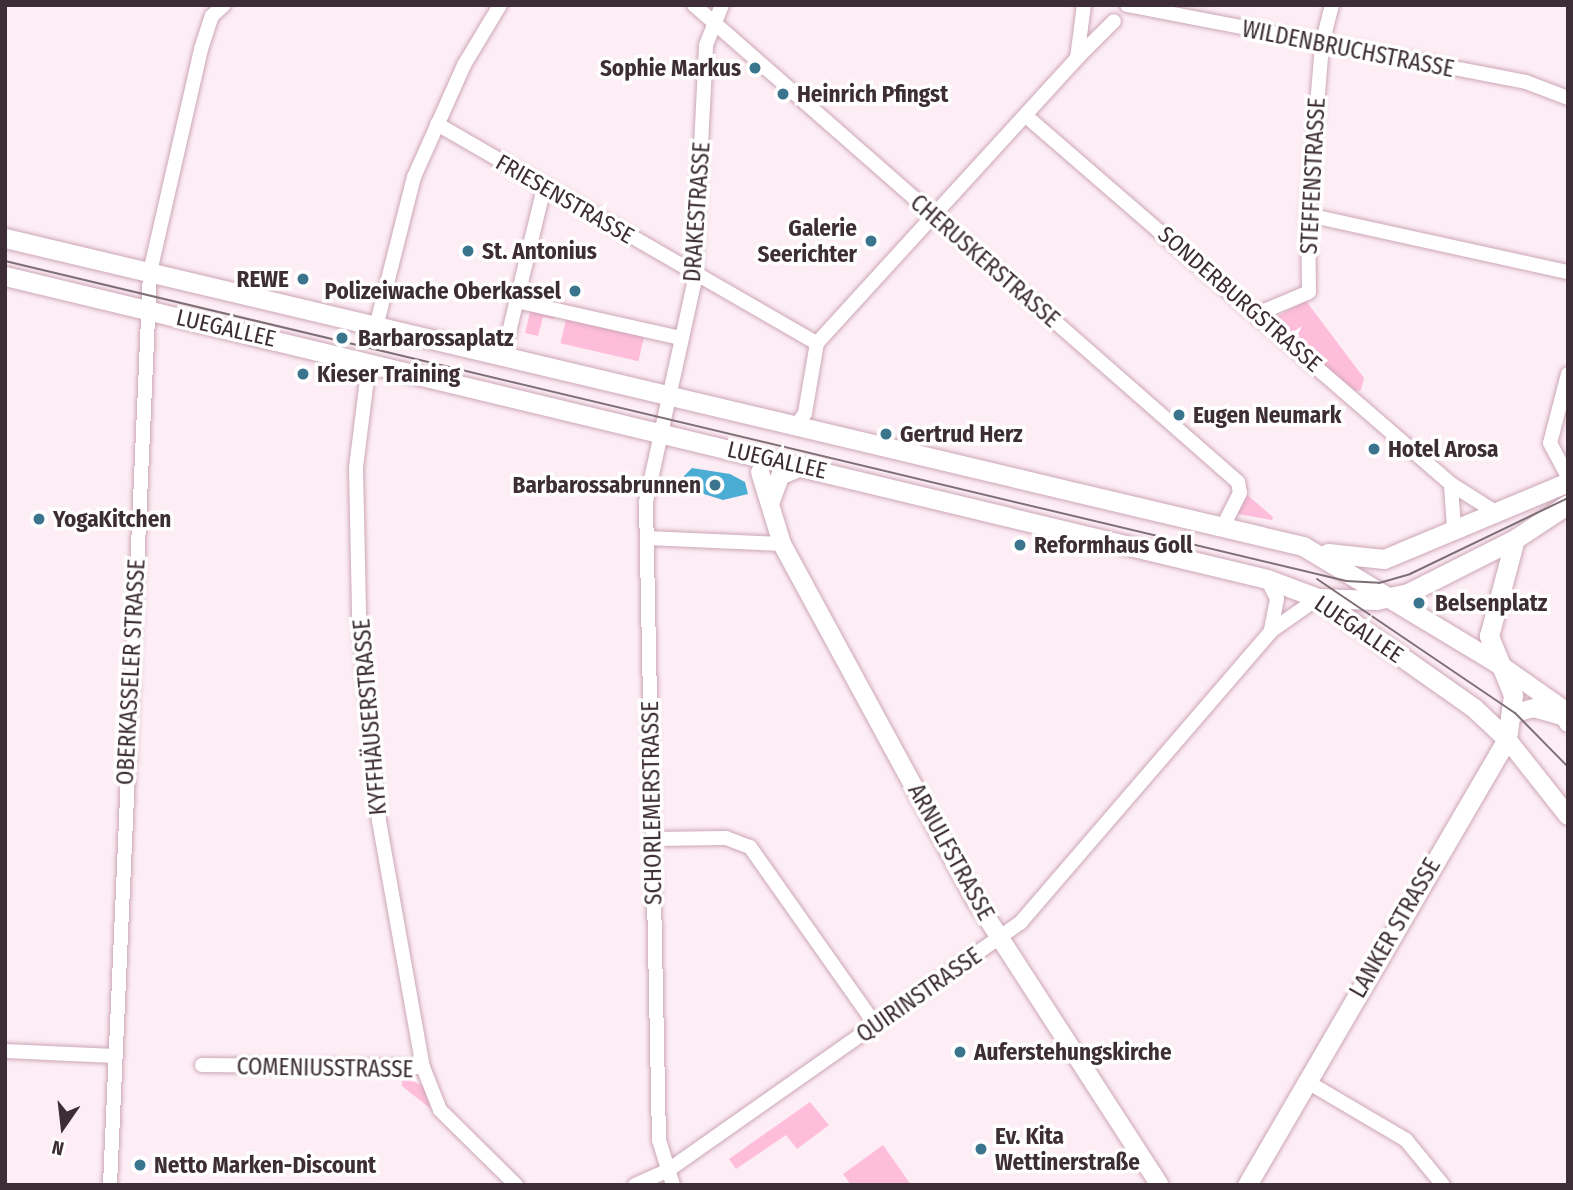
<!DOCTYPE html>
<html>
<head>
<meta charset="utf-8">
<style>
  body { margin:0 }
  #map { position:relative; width:1573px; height:1190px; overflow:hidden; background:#fdedf4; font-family:"Fira Sans Condensed",sans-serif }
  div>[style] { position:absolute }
  .green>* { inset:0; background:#febdda; transform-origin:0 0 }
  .water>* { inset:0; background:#4cadd4 }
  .roads { filter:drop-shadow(0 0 2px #cca6b7) drop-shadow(0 0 2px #cca6b7) }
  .minor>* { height:14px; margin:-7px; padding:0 7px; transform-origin:7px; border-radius:7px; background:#fff }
  .tertiary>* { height:18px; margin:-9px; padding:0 9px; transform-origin:9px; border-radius:9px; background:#fff }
  .secondary>* { height:19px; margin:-9.5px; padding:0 9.5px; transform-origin:9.5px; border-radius:9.5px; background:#fff }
  .tram>* { height:2px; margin:-1px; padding:0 1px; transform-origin:1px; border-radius:1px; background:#7e6f76 }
  .dots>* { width:19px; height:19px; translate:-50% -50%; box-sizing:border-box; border:4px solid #fff; border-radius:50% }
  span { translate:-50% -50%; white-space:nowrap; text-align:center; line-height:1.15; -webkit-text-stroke:7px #fff; paint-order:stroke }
  .street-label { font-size:23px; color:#3d2e35 }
  .poi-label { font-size:23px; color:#3d2e35; font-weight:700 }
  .right { translate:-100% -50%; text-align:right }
  .left { translate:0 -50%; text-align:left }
  .frame { position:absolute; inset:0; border:7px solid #3d2e35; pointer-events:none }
  .north { position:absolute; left:28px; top:1092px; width:70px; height:70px; -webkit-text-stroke:5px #fff; paint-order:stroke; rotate:194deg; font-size:19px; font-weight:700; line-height:28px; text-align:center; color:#3d2e35 }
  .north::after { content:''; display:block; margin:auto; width:24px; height:32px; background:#3d2e35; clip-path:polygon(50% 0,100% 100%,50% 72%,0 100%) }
</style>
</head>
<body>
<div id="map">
  <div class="green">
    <i style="clip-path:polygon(1306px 301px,1364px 378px,1361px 390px,1354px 391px,1272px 319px)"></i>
    <i style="clip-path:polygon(531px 308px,556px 313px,554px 319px,543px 317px,538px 336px,525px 333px)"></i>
    <i style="left:567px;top:315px;width:80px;height:29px;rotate:13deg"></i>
    <i style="clip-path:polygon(1245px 493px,1273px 517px,1272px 520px,1238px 514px)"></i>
    <i style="clip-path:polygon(402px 1076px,423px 1086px,431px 1109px,402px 1086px)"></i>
    <i style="clip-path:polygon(810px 1102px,829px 1125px,797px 1149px,786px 1135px,736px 1169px,729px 1159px)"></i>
    <i style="clip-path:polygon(883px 1145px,911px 1185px,851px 1185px,843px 1174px)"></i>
  </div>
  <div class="water">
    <i style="clip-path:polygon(692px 468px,730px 474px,745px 482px,748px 494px,723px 500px,688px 489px,682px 478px)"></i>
  </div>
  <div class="roads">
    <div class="minor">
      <i style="left:694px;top:5px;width:724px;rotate:41.25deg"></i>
      <i style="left:1238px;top:482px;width:11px;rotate:80deg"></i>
      <i style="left:1240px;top:493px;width:39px;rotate:117deg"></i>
      <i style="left:1127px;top:5px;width:406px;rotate:10.9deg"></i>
      <i style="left:1526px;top:82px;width:45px;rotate:20.9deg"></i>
      <i style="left:1077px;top:58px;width:52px;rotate:-45deg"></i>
      <i style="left:1026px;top:116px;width:562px;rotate:40.89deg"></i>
      <i style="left:1451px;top:484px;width:49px;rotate:32.4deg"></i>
      <i style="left:437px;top:124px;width:439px;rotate:30deg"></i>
      <i style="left:1308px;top:215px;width:266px;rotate:12.4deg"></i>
      <i style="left:516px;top:301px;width:168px;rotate:12.7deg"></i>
      <i style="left:1257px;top:314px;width:56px;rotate:-22.9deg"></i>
      <i style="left:1309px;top:292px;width:77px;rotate:-90.7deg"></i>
      <i style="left:1308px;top:215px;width:172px;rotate:-85.3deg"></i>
      <i style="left:1322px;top:44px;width:40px;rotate:-75.6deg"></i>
      <i style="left:376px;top:327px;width:155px;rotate:-75.8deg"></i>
      <i style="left:414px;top:177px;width:123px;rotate:-65.9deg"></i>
      <i style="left:464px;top:65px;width:70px;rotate:-59deg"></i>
      <i style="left:503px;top:357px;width:174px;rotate:-76.4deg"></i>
      <i style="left:369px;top:363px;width:106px;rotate:97.1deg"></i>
      <i style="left:356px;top:468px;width:149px;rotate:88.8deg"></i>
      <i style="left:359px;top:617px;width:205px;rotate:84.4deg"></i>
      <i style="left:379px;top:821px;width:250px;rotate:79.9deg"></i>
      <i style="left:1568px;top:374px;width:71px;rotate:104.6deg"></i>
      <i style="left:1550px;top:443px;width:38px;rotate:62deg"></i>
      <i style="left:796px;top:426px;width:16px;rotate:-55deg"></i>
      <i style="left:805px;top:413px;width:71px;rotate:-80.3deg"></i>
      <i style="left:817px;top:343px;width:386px;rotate:-47.6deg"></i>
      <i style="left:1077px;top:58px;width:53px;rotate:-82.5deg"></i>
      <i style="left:1451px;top:486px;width:41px;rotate:85.8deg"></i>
      <i style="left:647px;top:538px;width:135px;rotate:2.5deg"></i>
      <i style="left:1267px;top:579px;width:22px;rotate:63deg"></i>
      <i style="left:1277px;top:599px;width:33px;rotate:101deg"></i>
      <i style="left:653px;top:839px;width:73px;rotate:-0.8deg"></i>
      <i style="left:726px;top:838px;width:26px;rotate:21deg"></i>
      <i style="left:750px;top:847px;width:217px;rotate:54.8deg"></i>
      <i style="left:5px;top:1051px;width:109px;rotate:2.6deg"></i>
      <i style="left:202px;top:1065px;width:221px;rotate:0.5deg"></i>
      <i style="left:423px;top:1067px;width:46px;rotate:68.4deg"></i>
      <i style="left:440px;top:1110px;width:107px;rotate:44.6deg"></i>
      <i style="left:1306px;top:1081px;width:116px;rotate:30.5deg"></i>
      <i style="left:1406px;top:1140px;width:58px;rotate:50.6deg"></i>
      <i style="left:110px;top:1185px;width:914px;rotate:-87.49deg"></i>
      <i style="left:150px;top:272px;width:229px;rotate:-77.1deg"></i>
      <i style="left:201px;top:49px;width:35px;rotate:-72deg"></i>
      <i style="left:212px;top:16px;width:16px;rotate:-43deg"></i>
      <i style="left:635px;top:1185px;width:35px;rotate:-24deg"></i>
      <i style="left:667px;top:1171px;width:433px;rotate:-35.1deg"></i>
      <i style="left:1021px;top:922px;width:384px;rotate:-49.3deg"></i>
      <i style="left:1271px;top:631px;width:57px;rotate:-35.1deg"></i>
      <i style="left:673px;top:1185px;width:47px;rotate:-107.3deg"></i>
      <i style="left:659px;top:1140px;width:638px;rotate:-91.17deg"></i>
      <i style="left:646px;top:502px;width:223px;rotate:-77.6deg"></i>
      <i style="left:694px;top:284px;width:239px;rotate:-87.1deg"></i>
      <i style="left:706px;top:45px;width:43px;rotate:-68.2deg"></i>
    </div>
    <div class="tertiary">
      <i style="left:760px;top:472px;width:75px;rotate:73deg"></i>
      <i style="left:782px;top:544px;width:406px;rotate:61.5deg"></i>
      <i style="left:976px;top:901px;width:338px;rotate:57.1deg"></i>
      <i style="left:770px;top:504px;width:30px;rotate:-70deg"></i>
      <i style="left:780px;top:476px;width:25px;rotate:-23deg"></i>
      <i style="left:1502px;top:666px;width:70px;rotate:35.1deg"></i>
      <i style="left:1559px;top:706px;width:19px;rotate:62deg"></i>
      <i style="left:1515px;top:713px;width:20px;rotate:-15deg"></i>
      <i style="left:1534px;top:708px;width:29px;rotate:16deg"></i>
      <i style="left:1507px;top:739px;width:98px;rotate:51.6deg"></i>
    </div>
    <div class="secondary">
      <i style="left:5px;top:238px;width:1334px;rotate:13.35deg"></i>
      <i style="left:1303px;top:546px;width:232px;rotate:31.1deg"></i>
      <i style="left:5px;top:276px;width:1298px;rotate:13.5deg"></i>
      <i style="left:1267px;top:579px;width:54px;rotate:20.4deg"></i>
      <i style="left:1318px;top:598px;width:191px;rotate:35.2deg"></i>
      <i style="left:1474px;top:708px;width:45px;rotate:43.2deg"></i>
      <i style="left:1328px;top:553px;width:56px;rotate:6.1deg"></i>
      <i style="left:1384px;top:559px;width:199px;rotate:-22.7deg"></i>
      <i style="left:1318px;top:598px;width:58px;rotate:2deg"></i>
      <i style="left:1376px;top:600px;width:33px;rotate:-12deg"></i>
      <i style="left:1408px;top:593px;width:120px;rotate:-26.8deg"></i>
      <i style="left:1515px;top:539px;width:64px;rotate:-33.4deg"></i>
      <i style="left:1247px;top:1185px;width:516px;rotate:-59.76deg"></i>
      <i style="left:1507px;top:739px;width:44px;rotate:-82.2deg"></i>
      <i style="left:1513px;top:695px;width:64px;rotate:-112.1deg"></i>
      <i style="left:1489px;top:636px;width:100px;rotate:-75deg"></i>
    </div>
  </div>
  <div class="tram">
    <i style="left:5px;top:261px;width:1379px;rotate:13.42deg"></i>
    <i style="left:1346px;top:581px;width:33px;rotate:3deg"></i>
    <i style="left:1379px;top:583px;width:32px;rotate:-16deg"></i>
    <i style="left:1410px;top:574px;width:175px;rotate:-25.7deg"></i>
    <i style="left:1317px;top:579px;width:239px;rotate:34.1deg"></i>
    <i style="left:1515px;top:713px;width:76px;rotate:45.5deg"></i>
  </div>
  <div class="dots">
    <i style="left:755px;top:68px;background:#3a748d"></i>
    <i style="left:783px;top:94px;background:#3a748d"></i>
    <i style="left:871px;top:241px;background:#3a748d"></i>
    <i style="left:468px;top:251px;background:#3a748d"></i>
    <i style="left:303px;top:279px;background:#3a748d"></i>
    <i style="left:575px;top:291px;background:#3a748d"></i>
    <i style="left:342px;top:338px;background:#3a748d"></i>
    <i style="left:303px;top:374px;background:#3a748d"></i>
    <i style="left:1179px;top:415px;background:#3a748d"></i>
    <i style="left:886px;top:434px;background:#3a748d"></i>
    <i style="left:1374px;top:449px;background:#3a748d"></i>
    <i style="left:715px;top:485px;background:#3a748d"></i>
    <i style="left:39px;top:519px;background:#3a748d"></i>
    <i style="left:1020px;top:545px;background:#3a748d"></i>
    <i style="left:1419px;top:603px;background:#3a748d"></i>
    <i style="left:960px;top:1052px;background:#3a748d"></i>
    <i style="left:981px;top:1149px;background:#3a748d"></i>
    <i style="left:140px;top:1165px;background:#3a748d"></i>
  </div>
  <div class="street-label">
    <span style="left:1348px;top:49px;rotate:11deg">WILDENBRUCHSTRASSE</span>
    <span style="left:1313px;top:176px;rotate:-87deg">STEFFENSTRASSE</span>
    <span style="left:565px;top:199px;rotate:30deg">FRIESENSTRASSE</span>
    <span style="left:697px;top:212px;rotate:-86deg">DRAKESTRASSE</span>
    <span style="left:985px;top:261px;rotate:41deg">CHERUSKERSTRASSE</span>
    <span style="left:1240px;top:299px;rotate:41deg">SONDERBURGSTRASSE</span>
    <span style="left:226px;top:328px;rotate:13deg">LUEGALLEE</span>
    <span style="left:777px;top:460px;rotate:13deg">LUEGALLEE</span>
    <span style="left:1359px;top:629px;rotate:34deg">LUEGALLEE</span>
    <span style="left:131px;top:672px;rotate:-87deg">OBERKASSELER STRASSE</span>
    <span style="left:370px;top:717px;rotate:-95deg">KYFFHÄUSERSTRASSE</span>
    <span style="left:652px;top:803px;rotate:-91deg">SCHORLEMERSTRASSE</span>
    <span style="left:951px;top:852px;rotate:61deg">ARNULFSTRASSE</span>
    <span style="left:1395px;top:928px;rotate:-60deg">LANKER STRASSE</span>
    <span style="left:919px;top:995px;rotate:-35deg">QUIRINSTRASSE</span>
    <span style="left:325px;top:1068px;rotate:1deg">COMENIUSSTRASSE</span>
  </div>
  <div class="poi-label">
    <span class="right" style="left:741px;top:68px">Sophie Markus</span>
    <span class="left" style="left:797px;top:94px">Heinrich Pfingst</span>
    <span class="right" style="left:857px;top:241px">Galerie<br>Seerichter</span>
    <span class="left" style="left:482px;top:251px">St. Antonius</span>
    <span class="right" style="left:289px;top:279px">REWE</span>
    <span class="right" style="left:561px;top:291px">Polizeiwache Oberkassel</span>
    <span class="left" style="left:358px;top:338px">Barbarossaplatz</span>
    <span class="left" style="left:317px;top:374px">Kieser Training</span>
    <span class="left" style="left:1193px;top:415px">Eugen Neumark</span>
    <span class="left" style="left:900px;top:434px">Gertrud Herz</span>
    <span class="left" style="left:1388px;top:449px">Hotel Arosa</span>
    <span class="right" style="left:701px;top:485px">Barbarossabrunnen</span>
    <span class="left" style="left:53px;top:519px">YogaKitchen</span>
    <span class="left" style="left:1034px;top:545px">Reformhaus Goll</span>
    <span class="left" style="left:1435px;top:603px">Belsenplatz</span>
    <span class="left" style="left:974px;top:1052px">Auferstehungskirche</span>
    <span class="left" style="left:995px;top:1149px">Ev. Kita<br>Wettinerstraße</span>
    <span class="left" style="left:154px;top:1165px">Netto Marken-Discount</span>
  </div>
  <div class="frame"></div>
  <div class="north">N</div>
</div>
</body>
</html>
